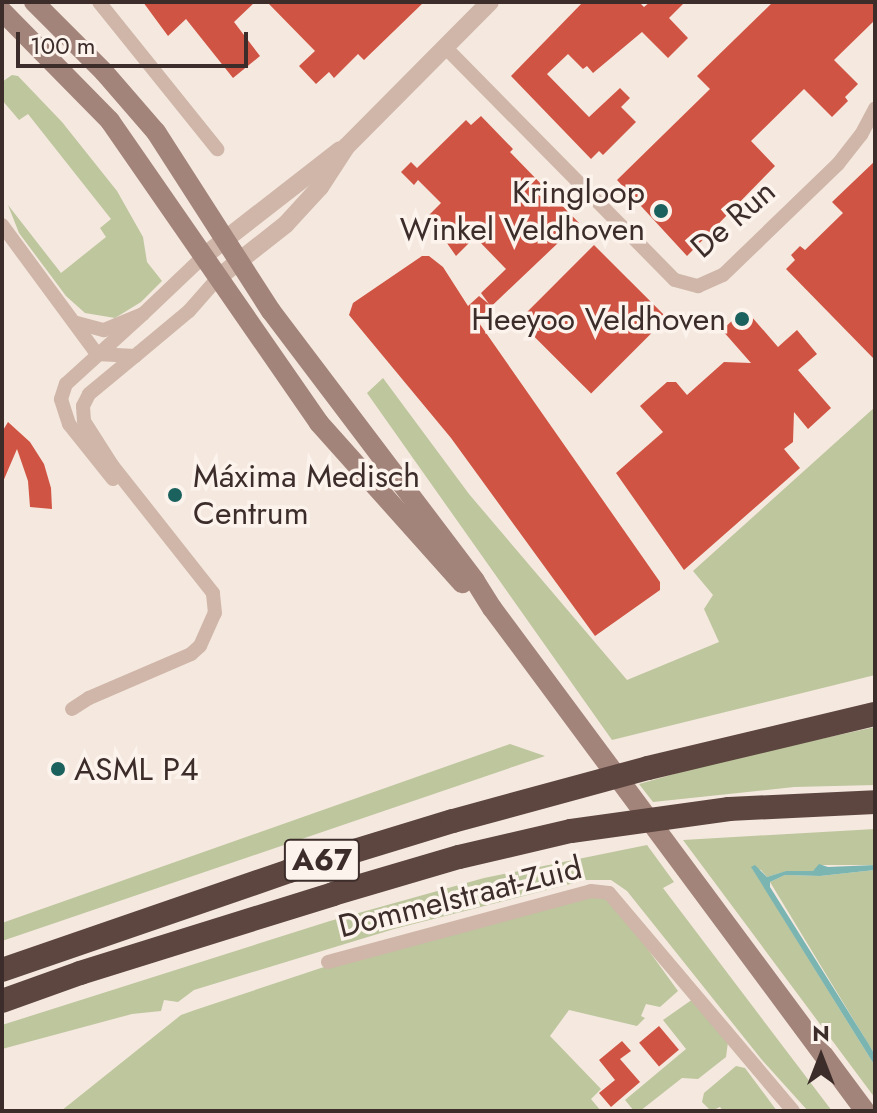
<!DOCTYPE html>
<html>
<head>
<meta charset="utf-8">
<style>
  body { margin:0 }
  #map { position:relative; width:877px; height:1113px; overflow:hidden; background:#f5e8df; font-family:Jost,sans-serif }
  div>[style] { position:absolute }
  .green>* { inset:0; background:#bdc69d }
  .water>* { inset:0; background:#7bb5b1 }
  .building>* { inset:0; background:#d05443; transform-origin:0 0 }
  .minor>* { height:14px; margin:-7px; padding:0 7px; transform-origin:7px; border-radius:7px; background:#cfb6a9 }
  .tertiary>* { height:18px; margin:-9px; padding:0 9px; transform-origin:9px; border-radius:9px; background:#cfb6a9 }
  .secondary>* { height:20px; margin:-10px; padding:0 10px; transform-origin:10px; border-radius:10px; background:#a3847a }
  .motorway>* { height:24px; margin:-12px; padding:0 12px; transform-origin:12px; border-radius:12px; background:#5d4640 }
  .dots>* { width:22px; height:22px; translate:-50% -50%; box-sizing:border-box; border:4px solid #fcf3ed; border-radius:50% }
  span { translate:-50% -50%; white-space:nowrap; text-align:center; line-height:1.15; -webkit-text-stroke:7px #fcf3ed; paint-order:stroke }
  .shield-label span { padding:2px 6px; background:#fcf3ed; border:2px solid; border-radius:6px; -webkit-text-stroke-width:0 }
  .shield-label { font-size:30px; color:#3c2d2a; font-weight:700 }
  .poi-label { font-size:32px; color:#3c2d2a }
  .right { translate:-100% -50%; text-align:right }
  .left { translate:0 -50%; text-align:left }
  .street-label { font-size:32px; color:#3c2d2a }
  .frame { position:absolute; inset:0; border:4px solid #3c2d2a; pointer-events:none }
  .north { position:absolute; left:781px; top:1017px; width:80px; height:80px; -webkit-text-stroke:6px #fcf3ed; paint-order:stroke; rotate:0deg; font-size:22px; font-weight:700; line-height:32px; text-align:center; color:#3c2d2a }
  .north::after { content:''; display:block; margin:auto; width:28px; height:36px; background:#3c2d2a; clip-path:polygon(50% 0,100% 100%,50% 72%,0 100%) }
  .scale { position:absolute; left:16px; top:32px; width:232px; height:36px; box-sizing:border-box; border:4px solid #3c2d2a; border-top:0; padding-left:10px; font-size:24px; line-height:28px; white-space:nowrap; color:#3c2d2a; -webkit-text-stroke:6px #fcf3ed; paint-order:stroke }
</style>
</head>
<body>
<div id="map">
  <div class="green">
    <i style="clip-path:polygon(12px 75px,18px 76px,62px 122px,117px 191px,143px 237px,147px 262px,162px 281px,141px 302px,115px 318px,85px 313px,66px 296px,19px 233px,8px 205px,61px 273px,106px 237px,100px 228px,111px 219px,28px 114px,19px 120px,2px 100px,2px 82px)"></i>
    <i style="clip-path:polygon(383px 378px,469px 494px,627px 680px,719px 642px,704px 609px,713px 595px,693px 571px,875px 407px,875px 675px,612px 740px,367px 393px)"></i>
    <i style="clip-path:polygon(875px 727px,875px 785px,794px 787px,653px 802px,639px 784px,720px 761px)"></i>
    <i style="clip-path:polygon(510px 744px,545px 756px,2px 941px,2px 923px)"></i>
    <i style="clip-path:polygon(875px 829px,875px 865px,823px 865px,813px 871px,787px 871px,767px 877px,761px 870px,752px 868px,875px 1066px,875px 1098px,683px 840px)"></i>
    <i style="clip-path:polygon(647px 845px,674px 882px,663px 888px,832px 1111px,808px 1111px,762px 1060px,627px 891px,611px 880px,586px 880px,394px 929px,194px 990px,178px 1002px,164px 1000px,161px 1011px,132px 1014px,2px 1049px,2px 1025px,330px 921px,484px 878px)"></i>
    <i style="clip-path:polygon(875px 870px,875px 1055px,770px 882px,785px 875px,820px 876px)"></i>
    <i style="clip-path:polygon(591px 895px,607px 899px,631px 926px,678px 991px,660px 1007px,646px 1004px,641px 1016px,645px 1018px,637px 1026px,569px 1010px,550px 1036px,601px 1089px,591px 1099px,601px 1111px,61px 1111px,181px 1015px,195px 1010px,330px 965px)"></i>
    <i style="clip-path:polygon(693px 999px,728px 1042px,726px 1057px,698px 1079px,682px 1078px,640px 1111px,634px 1111px,625px 1100px,686px 1049px,663px 1020px)"></i>
    <i style="clip-path:polygon(736px 1066px,745px 1068px,777px 1111px,723px 1111px,720px 1107px,711px 1111px,702px 1102px,704px 1093px)"></i>
  </div>
  <div class="water">
    <i style="clip-path:polygon(819px 864px,828px 867px,875px 865px,875px 870px,820px 876px,785px 875px,770px 882px,770px 887px,868px 1043px,875px 1055px,875px 1066px,751px 867px,755px 865px,767px 877px,786px 871px,813px 871px)"></i>
  </div>
  <div class="building">
    <i style="clip-path:polygon(143px 2px,255px 2px,234px 22px,260px 56px,233px 78px,186px 19px,168px 36px)"></i>
    <i style="clip-path:polygon(267px 2px,424px 2px,364px 60px,358px 54px,334px 78px,329px 72px,316px 84px,299px 66px,315px 51px)"></i>
    <i style="clip-path:polygon(583px 2px,639px 2px,644px 7px,650px 2px,685px 2px,669px 18px,688px 38px,668px 58px,642px 32px,593px 73px,587px 66px,583px 69px,568px 54px,547px 74px,589px 117px,620px 88px,630px 98px,621px 107px,636px 122px,603px 155px,599px 151px,591px 159px,511px 76px)"></i>
    <i style="clip-path:polygon(773px 2px,875px 2px,875px 20px,834px 60px,858px 84px,845px 97px,848px 101px,832px 117px,804px 89px,751px 141px,775px 166px,687px 256px,617px 180px,710px 89px,697px 76px)"></i>
    <i style="clip-path:polygon(481px 116px,513px 149px,510px 152px,579px 223px,477px 320px,660px 582px,660px 590px,595px 636px,451px 438px,349px 315px,353px 303px,422px 256px,429px 256px,443px 267px,468px 306px,479px 296px,489px 304px,481px 293px,506px 269px,475px 237px,456px 256px,428px 216px,441px 203px,418px 180px,414px 185px,401px 172px,411px 162px,417px 168px,466px 120px,471px 125px)"></i>
    <i style="clip-path:polygon(875px 161px,875px 360px,786px 269px,795px 260px,791px 255px,800px 246px,805px 250px,843px 213px,832px 202px)"></i>
    <i style="left:594px;top:245px;width:103px;height:107px;rotate:45deg"></i>
    <i style="clip-path:polygon(745px 309px,778px 347px,797px 330px,817px 354px,798px 370px,831px 408px,808px 429px,794px 412px,793px 442px,784px 449px,800px 468px,684px 570px,616px 473px,663px 432px,640px 406px,667px 382px,676px 382px,687px 395px,724px 362px,751px 363px,722px 330px)"></i>
    <i style="clip-path:polygon(8px 422px,30px 442px,44px 464px,51px 488px,52px 509px,30px 507px,28px 481px,17px 449px,2px 484px,2px 432px)"></i>
    <i style="left:659px;top:1026px;width:31px;height:26px;rotate:50deg"></i>
    <i style="clip-path:polygon(622px 1041px,631px 1051px,620px 1059px,640px 1082px,611px 1107px,599px 1093px,615px 1080px,599px 1060px)"></i>
  </div>
  <div class="minor">
    <i style="left:99px;top:2px;width:189px;rotate:51.2deg"></i>
    <i style="left:445px;top:47px;width:327px;rotate:45.4deg"></i>
    <i style="left:675px;top:280px;width:24px;rotate:15deg"></i>
    <i style="left:698px;top:286px;width:27px;rotate:-24deg"></i>
    <i style="left:723px;top:275px;width:160px;rotate:-44deg"></i>
    <i style="left:838px;top:164px;width:37px;rotate:-52deg"></i>
    <i style="left:861px;top:135px;width:30px;rotate:-62deg"></i>
    <i style="left:2px;top:225px;width:160px;rotate:53.6deg"></i>
    <i style="left:97px;top:354px;width:38px;rotate:3deg"></i>
    <i style="left:135px;top:356px;width:70px;rotate:-39.8deg"></i>
    <i style="left:189px;top:311px;width:45px;rotate:-48.6deg"></i>
    <i style="left:77px;top:323px;width:28px;rotate:15deg"></i>
    <i style="left:104px;top:330px;width:42px;rotate:-22.3deg"></i>
    <i style="left:143px;top:314px;width:84px;rotate:-43.6deg"></i>
    <i style="left:113px;top:479px;width:70px;rotate:-128.7deg"></i>
    <i style="left:69px;top:424px;width:26px;rotate:-108deg"></i>
    <i style="left:61px;top:399px;width:16px;rotate:-72deg"></i>
    <i style="left:66px;top:384px;width:104px;rotate:-42.3deg"></i>
    <i style="left:72px;top:709px;width:20px;rotate:-33deg"></i>
    <i style="left:89px;top:698px;width:111px;rotate:-23.3deg"></i>
    <i style="left:191px;top:654px;width:12px;rotate:-42deg"></i>
    <i style="left:200px;top:646px;width:36px;rotate:-66deg"></i>
    <i style="left:215px;top:613px;width:20px;rotate:-96deg"></i>
    <i style="left:213px;top:593px;width:163px;rotate:-128.3deg"></i>
    <i style="left:112px;top:465px;width:52px;rotate:-122.5deg"></i>
    <i style="left:84px;top:421px;width:15px;rotate:-94deg"></i>
    <i style="left:83px;top:406px;width:13px;rotate:-63deg"></i>
    <i style="left:89px;top:394px;width:60px;rotate:-39.6deg"></i>
    <i style="left:328px;top:962px;width:272px;rotate:-15.1deg"></i>
    <i style="left:591px;top:891px;width:18px;rotate:6deg"></i>
    <i style="left:609px;top:893px;width:285px;rotate:49.8deg"></i>
  </div>
  <div class="tertiary">
    <i style="left:204px;top:256px;width:172px;rotate:-37.9deg"></i>
    <i style="left:219px;top:277px;width:85px;rotate:-38.3deg"></i>
    <i style="left:286px;top:224px;width:50px;rotate:-47.4deg"></i>
    <i style="left:320px;top:187px;width:48px;rotate:-57deg"></i>
    <i style="left:346px;top:147px;width:204px;rotate:-45.2deg"></i>
  </div>
  <div class="secondary">
    <i style="left:34px;top:2px;width:99px;rotate:45deg"></i>
    <i style="left:104px;top:72px;width:79px;rotate:49.1deg"></i>
    <i style="left:156px;top:132px;width:213px;rotate:57.3deg"></i>
    <i style="left:271px;top:311px;width:338px;rotate:52.9deg"></i>
    <i style="left:475px;top:581px;width:32px;rotate:58deg"></i>
    <i style="left:492px;top:608px;width:626px;rotate:53.44deg"></i>
    <i style="left:2px;top:11px;width:154px;rotate:45.5deg"></i>
    <i style="left:110px;top:121px;width:367px;rotate:55.3deg"></i>
    <i style="left:319px;top:423px;width:215px;rotate:48.2deg"></i>
  </div>
  <div class="motorway">
    <i style="left:2px;top:970px;width:304px;rotate:-19deg"></i>
    <i style="left:289px;top:871px;width:171px;rotate:-17deg"></i>
    <i style="left:453px;top:821px;width:202px;rotate:-15.2deg"></i>
    <i style="left:648px;top:768px;width:233px;rotate:-13.4deg"></i>
    <i style="left:2px;top:1001px;width:83px;rotate:-19.7deg"></i>
    <i style="left:80px;top:973px;width:265px;rotate:-17.3deg"></i>
    <i style="left:333px;top:894px;width:131px;rotate:-16.4deg"></i>
    <i style="left:459px;top:857px;width:115px;rotate:-13.1deg"></i>
    <i style="left:571px;top:831px;width:160px;rotate:-7.9deg"></i>
    <i style="left:729px;top:809px;width:146px;rotate:-2.7deg"></i>
  </div>
  <div class="dots">
    <i style="left:661px;top:211px;background:#1b615e"></i>
    <i style="left:742px;top:319px;background:#1b615e"></i>
    <i style="left:175px;top:495px;background:#1b615e"></i>
    <i style="left:58px;top:769px;background:#1b615e"></i>
  </div>
  <div class="shield-label">
    <span style="left:322px;top:860px">A67</span>
  </div>
  <div class="poi-label">
    <span class="right" style="left:645px;top:211px">Kringloop<br>Winkel Veldhoven</span>
    <span class="right" style="left:726px;top:319px">Heeyoo Veldhoven</span>
    <span class="left" style="left:193px;top:495px">Máxima Medisch<br>Centrum</span>
    <span class="left" style="left:74px;top:769px">ASML P4</span>
  </div>
  <div class="street-label">
    <span style="left:733px;top:219px;rotate:-41deg">De Run</span>
    <span style="left:460px;top:897px;rotate:-14deg">Dommelstraat-Zuid</span>
  </div>
  <div class="frame"></div>
  <div class="north">N</div>
  <div class="scale">100 m</div>
</div>
</body>
</html>
